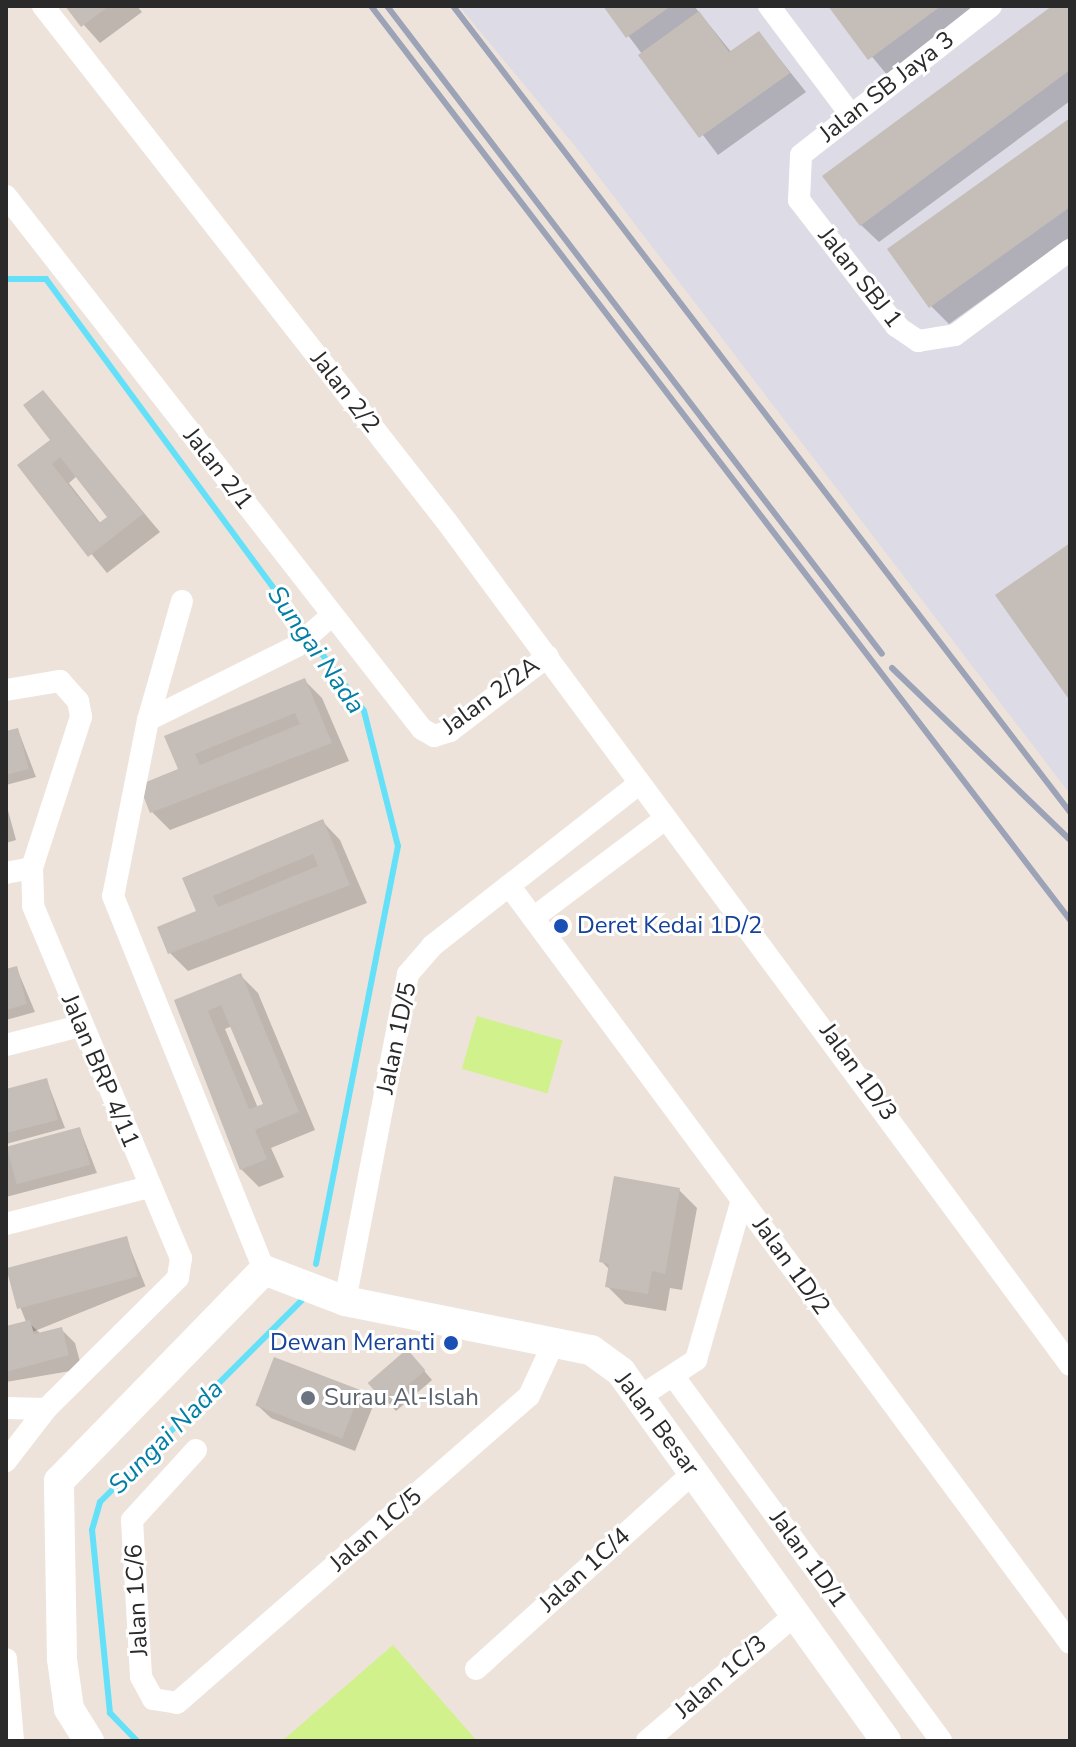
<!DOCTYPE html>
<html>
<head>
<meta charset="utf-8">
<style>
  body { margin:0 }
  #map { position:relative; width:1076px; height:1747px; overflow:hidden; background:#ede3da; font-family:"Nunito Sans",sans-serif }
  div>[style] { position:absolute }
  .industrial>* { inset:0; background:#dddbe5 }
  .pitch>* { inset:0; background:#d1f18d; transform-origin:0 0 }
  .shadow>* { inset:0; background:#0003; transform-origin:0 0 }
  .stream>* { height:6px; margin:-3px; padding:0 3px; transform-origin:3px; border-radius:3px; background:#64e0f8 }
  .building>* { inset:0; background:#c5bdb7; transform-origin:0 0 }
  .street>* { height:22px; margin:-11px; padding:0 11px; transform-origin:11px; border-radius:11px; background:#fff }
  .secondary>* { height:30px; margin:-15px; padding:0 15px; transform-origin:15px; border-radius:15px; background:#fff }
  .rail>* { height:6px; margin:-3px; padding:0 3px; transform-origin:3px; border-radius:3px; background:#9da3b6 }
  .dots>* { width:22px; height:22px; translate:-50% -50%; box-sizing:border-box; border:4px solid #fff; border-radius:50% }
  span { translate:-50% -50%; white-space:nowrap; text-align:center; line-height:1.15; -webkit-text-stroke:6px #fff; paint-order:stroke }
  .street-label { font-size:24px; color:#2a2a2a }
  .transit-label { font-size:24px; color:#164399 }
  .left { translate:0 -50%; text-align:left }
  .right { translate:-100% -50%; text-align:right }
  .worship-label { font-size:24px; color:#5b616d }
  .water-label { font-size:26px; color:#037ea4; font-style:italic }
  .frame { position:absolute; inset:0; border:8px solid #2a2a2a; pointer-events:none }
</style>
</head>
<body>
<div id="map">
  <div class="industrial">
    <i style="clip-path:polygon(459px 6px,1070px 6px,1070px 794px,579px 151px)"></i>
  </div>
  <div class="pitch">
    <i style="left:477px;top:1016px;width:89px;height:55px;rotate:16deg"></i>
    <i style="clip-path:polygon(393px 1645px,477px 1741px,282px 1741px)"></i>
  </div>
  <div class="shadow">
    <i style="clip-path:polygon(67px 6px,137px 6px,142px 12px,100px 43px)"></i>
    <i style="clip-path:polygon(606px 6px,694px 6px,732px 53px,759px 33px,806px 92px,718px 155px)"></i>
    <i style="clip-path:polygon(830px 6px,982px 6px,888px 76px)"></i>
    <i style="clip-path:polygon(1055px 6px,1070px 6px,1070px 101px,879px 242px,861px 225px)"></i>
    <i style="clip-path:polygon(1070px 120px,1070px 237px,949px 324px,931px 306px)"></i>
    <i style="clip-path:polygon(evenodd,43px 393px,160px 532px,107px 573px,20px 466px,52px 440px,43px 393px,77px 476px,110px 517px,101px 524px,69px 483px,77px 476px)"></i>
    <i style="clip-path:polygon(304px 680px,322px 698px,349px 761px,170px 830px,152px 812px,180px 770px,166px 737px)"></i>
    <i style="clip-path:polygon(18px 730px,36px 777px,6px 785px,6px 733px)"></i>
    <i style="clip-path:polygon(6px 803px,16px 840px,6px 843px)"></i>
    <i style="clip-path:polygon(323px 822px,340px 840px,367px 903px,188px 971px,170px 953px,198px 912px,184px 879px)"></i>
    <i style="clip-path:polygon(17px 969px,35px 1012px,6px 1020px,6px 971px)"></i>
    <i style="clip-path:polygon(evenodd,240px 975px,258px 993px,315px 1130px,271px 1148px,284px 1177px,259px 1187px,241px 1169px,176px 1001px,240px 975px,232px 1026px,265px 1105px,258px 1108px,225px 1029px,232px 1026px)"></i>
    <i style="clip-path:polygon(47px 1081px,65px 1128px,6px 1144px,6px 1091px)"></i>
    <i style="clip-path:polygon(80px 1129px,97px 1173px,6px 1197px,6px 1148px)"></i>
    <i style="clip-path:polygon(679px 1190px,697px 1208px,682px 1290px,670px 1288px,666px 1311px,625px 1304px,607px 1286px,610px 1270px,601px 1261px)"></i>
    <i style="left:126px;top:1238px;width:52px;height:124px;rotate:68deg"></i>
    <i style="clip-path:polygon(29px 1323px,41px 1334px,61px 1329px,75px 1343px,82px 1369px,6px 1382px,6px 1328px)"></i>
    <i style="clip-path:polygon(415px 1360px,432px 1380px,396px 1411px,370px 1383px)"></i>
    <i style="clip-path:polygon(360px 1393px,373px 1406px,355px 1451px,271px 1418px,257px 1405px)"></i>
  </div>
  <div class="stream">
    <i style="left:6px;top:279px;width:40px"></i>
    <i style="left:46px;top:279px;width:536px;rotate:53.64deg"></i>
    <i style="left:364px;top:711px;width:139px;rotate:75.9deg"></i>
    <i style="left:398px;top:846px;width:426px;rotate:101.1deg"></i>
    <i style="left:137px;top:1741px;width:39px;rotate:-134deg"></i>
    <i style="left:110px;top:1713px;width:184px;rotate:-95.6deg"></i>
    <i style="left:92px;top:1530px;width:29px;rotate:-74deg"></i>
    <i style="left:100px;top:1502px;width:293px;rotate:-45deg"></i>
  </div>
  <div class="building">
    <i style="clip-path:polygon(65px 6px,109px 6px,81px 27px)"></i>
    <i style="clip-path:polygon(603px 6px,671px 6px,626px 38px)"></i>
    <i style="clip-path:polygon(828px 6px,941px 6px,868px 60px)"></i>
    <i style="clip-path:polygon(1052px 6px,1070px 6px,1070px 70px,860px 226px,822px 176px)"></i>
    <i style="clip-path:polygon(699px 11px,729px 52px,759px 31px,790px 73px,699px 138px,638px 55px)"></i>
    <i style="clip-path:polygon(1070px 118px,1070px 207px,929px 308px,887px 249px)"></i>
    <i style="clip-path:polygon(evenodd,43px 390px,144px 513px,88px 557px,17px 465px,50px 440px,23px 405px,43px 390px,60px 457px,107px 517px,99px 523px,52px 464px,60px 457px)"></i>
    <i style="clip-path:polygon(1070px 543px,1070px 697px,1068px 698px,995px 595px)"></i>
    <i style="clip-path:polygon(evenodd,305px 678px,332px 743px,150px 813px,139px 785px,178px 769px,164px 736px,305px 678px,295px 713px,300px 724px,200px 765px,195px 754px,295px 713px)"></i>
    <i style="clip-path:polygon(18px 728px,29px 769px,6px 775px,6px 731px)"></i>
    <i style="clip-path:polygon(evenodd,323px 819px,350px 885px,168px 954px,157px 927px,196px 911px,182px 878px,323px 819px,313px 854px,318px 866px,218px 907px,213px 896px,313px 854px)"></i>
    <i style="clip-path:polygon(17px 966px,27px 1004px,6px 1010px,6px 969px)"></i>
    <i style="clip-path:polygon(evenodd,241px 973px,299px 1112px,255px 1130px,267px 1159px,240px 1170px,174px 1000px,241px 973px,221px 1005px,263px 1104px,249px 1109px,208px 1011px,221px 1005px)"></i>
    <i style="clip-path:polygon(47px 1078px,58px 1120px,6px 1133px,6px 1089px)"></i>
    <i style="left:80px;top:1127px;width:39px;height:76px;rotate:75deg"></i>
    <i style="clip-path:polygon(614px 1176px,680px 1188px,665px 1274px,652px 1271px,648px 1294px,605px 1287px,609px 1264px,599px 1262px)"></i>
    <i style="left:127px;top:1236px;width:42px;height:125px;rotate:75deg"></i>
    <i style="clip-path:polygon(30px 1320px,34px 1334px,62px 1327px,69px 1355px,6px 1372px,6px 1326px)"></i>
    <i style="left:407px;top:1349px;width:28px;height:52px;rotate:49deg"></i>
    <i style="left:274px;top:1357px;width:93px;height:52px;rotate:21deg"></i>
  </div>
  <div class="street">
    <i style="left:43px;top:6px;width:655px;rotate:51.94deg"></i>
    <i style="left:447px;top:522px;width:1048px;rotate:53.53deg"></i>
    <i style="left:769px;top:6px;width:135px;rotate:53.1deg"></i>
    <i style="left:991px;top:6px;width:241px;rotate:141.9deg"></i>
    <i style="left:801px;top:155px;width:45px;rotate:92.5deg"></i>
    <i style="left:799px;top:200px;width:159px;rotate:52.4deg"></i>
    <i style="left:896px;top:326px;width:27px;rotate:34deg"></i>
    <i style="left:918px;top:341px;width:37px;rotate:-9deg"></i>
    <i style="left:955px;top:335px;width:143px;rotate:-36.5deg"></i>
    <i style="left:6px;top:196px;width:676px;rotate:52.03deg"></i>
    <i style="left:422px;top:729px;width:14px;rotate:30deg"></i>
    <i style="left:434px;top:736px;width:17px;rotate:-17deg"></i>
    <i style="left:450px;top:731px;width:123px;rotate:-37.4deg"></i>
    <i style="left:182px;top:601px;width:124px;rotate:105.9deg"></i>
    <i style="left:148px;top:720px;width:179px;rotate:101.2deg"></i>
    <i style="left:113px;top:896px;width:403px;rotate:68deg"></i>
    <i style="left:6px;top:690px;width:55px;rotate:-9.5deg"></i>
    <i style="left:60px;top:681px;width:27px;rotate:48deg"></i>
    <i style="left:78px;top:701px;width:16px;rotate:79deg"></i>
    <i style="left:81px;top:717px;width:159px;rotate:108deg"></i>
    <i style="left:32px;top:868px;width:38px;rotate:88deg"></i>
    <i style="left:33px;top:906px;width:382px;rotate:67.2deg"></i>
    <i style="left:181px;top:1258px;width:20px;rotate:99deg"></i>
    <i style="left:178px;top:1278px;width:186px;rotate:135.2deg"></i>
    <i style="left:46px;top:1409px;width:66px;rotate:127.6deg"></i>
    <i style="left:148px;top:720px;width:166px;rotate:-26.4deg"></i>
    <i style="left:297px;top:646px;width:45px;rotate:-41.4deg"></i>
    <i style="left:6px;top:873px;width:26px;rotate:-11deg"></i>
    <i style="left:511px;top:888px;width:939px;rotate:53.48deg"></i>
    <i style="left:533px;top:918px;width:166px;rotate:-36.9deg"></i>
    <i style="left:6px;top:1045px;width:76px;rotate:-14.4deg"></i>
    <i style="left:6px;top:1224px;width:148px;rotate:-14.5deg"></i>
    <i style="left:345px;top:1301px;width:333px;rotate:-79.1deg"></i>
    <i style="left:408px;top:974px;width:37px;rotate:-49deg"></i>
    <i style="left:432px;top:946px;width:264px;rotate:-38.1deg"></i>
    <i style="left:674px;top:1377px;width:451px;rotate:53.7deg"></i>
    <i style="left:641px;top:1396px;width:66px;rotate:-33.2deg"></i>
    <i style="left:696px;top:1360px;width:166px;rotate:-74deg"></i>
    <i style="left:6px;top:1408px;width:40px;rotate:1.4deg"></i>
    <i style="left:196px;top:1450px;width:95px;rotate:132.4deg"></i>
    <i style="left:132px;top:1520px;width:157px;rotate:86.7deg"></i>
    <i style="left:141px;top:1677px;width:25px;rotate:61deg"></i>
    <i style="left:153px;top:1699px;width:24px;rotate:9deg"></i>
    <i style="left:177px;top:1703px;width:467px;rotate:-41.1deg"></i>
    <i style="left:529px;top:1396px;width:60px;rotate:-65.2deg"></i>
    <i style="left:6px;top:1659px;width:82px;rotate:85.1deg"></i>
    <i style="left:476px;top:1669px;width:294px;rotate:-42.1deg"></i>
    <i style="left:647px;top:1741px;width:196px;rotate:-40.4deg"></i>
  </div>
  <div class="secondary">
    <i style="left:89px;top:1741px;width:38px;rotate:-122deg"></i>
    <i style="left:69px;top:1709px;width:50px;rotate:-98deg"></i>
    <i style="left:62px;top:1659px;width:178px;rotate:-91deg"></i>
    <i style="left:59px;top:1481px;width:294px;rotate:-45.8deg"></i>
    <i style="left:264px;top:1270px;width:87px;rotate:20.9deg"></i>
    <i style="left:345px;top:1301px;width:251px;rotate:11.3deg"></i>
    <i style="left:591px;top:1350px;width:37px;rotate:36deg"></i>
    <i style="left:621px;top:1372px;width:454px;rotate:54.3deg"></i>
  </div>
  <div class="rail">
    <i style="left:371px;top:6px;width:1151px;rotate:52.59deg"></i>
    <i style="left:387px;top:6px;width:815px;rotate:52.62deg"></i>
    <i style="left:453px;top:6px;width:1015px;rotate:52.57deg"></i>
    <i style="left:892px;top:668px;width:248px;rotate:44deg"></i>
  </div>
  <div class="dots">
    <i style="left:561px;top:926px;background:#1a4fb4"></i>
    <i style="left:451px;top:1343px;background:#1a4fb4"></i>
    <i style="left:308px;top:1398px;background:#6b7280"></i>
  </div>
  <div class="street-label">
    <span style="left:887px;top:87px;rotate:-38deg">Jalan SB Jaya 3</span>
    <span style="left:860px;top:278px;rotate:52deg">Jalan SBJ 1</span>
    <span style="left:345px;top:392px;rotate:52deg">Jalan 2/2</span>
    <span style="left:218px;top:469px;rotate:52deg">Jalan 2/1</span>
    <span style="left:491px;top:696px;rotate:-36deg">Jalan 2/2A</span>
    <span style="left:397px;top:1038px;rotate:-78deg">Jalan 1D/5</span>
    <span style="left:100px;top:1071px;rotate:67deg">Jalan BRP 4/11</span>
    <span style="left:858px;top:1072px;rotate:54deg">Jalan 1D/3</span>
    <span style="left:791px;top:1266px;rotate:54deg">Jalan 1D/2</span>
    <span style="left:657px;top:1424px;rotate:53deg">Jalan Besar</span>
    <span style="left:376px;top:1530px;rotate:-41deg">Jalan 1C/5</span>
    <span style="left:808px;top:1559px;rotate:54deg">Jalan 1D/1</span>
    <span style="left:585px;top:1570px;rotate:-42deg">Jalan 1C/4</span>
    <span style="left:137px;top:1600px;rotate:-93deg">Jalan 1C/6</span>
    <span style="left:721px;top:1677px;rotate:-41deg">Jalan 1C/3</span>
  </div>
  <div class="transit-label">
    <span class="left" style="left:577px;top:926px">Deret Kedai 1D/2</span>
    <span class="right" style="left:435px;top:1343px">Dewan Meranti</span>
  </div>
  <div class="worship-label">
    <span class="left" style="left:324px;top:1398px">Surau Al-Islah</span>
  </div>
  <div class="water-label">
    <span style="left:316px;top:650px;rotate:55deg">Sungai Nada</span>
    <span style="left:166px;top:1437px;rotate:-45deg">Sungai Nada</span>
  </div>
  <div class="frame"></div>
</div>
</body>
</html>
